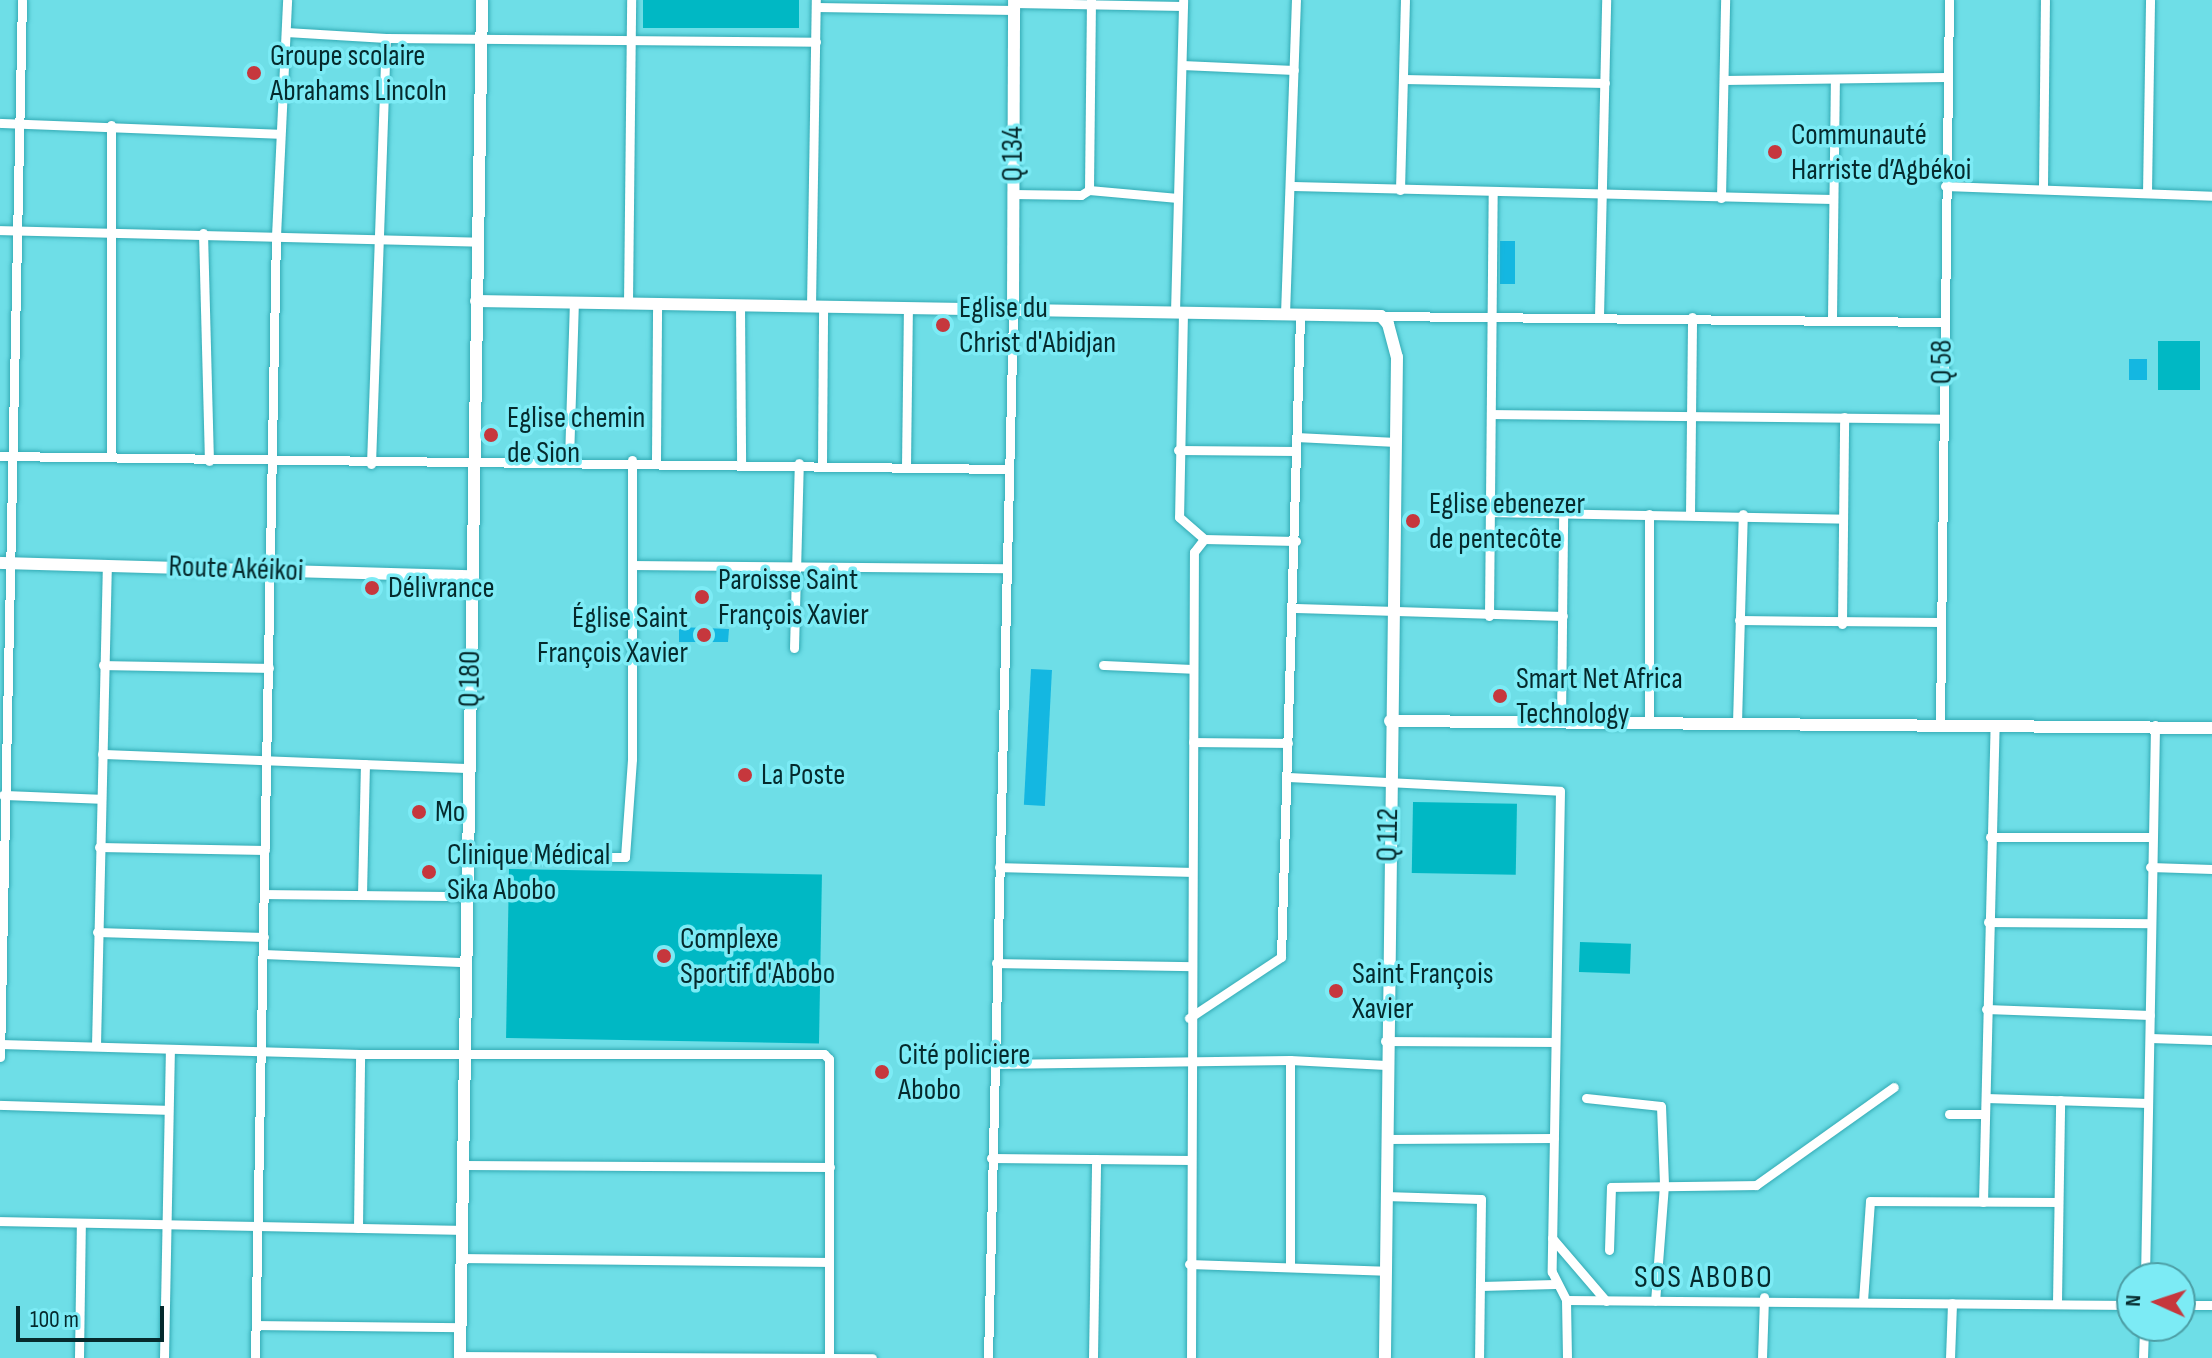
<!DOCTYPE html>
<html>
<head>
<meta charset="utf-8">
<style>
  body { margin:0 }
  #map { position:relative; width:2212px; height:1358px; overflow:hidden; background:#6edee7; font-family:"Sofia Sans Condensed",sans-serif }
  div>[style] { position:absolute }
  .green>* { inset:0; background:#00b8c4; transform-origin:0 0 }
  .building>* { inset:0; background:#14b7e1; transform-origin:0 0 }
  .roads { filter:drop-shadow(0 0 2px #33aab4) drop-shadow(0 0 2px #33aab4) }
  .minor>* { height:9px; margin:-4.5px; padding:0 4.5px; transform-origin:4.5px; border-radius:4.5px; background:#fff }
  .tertiary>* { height:12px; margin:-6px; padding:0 6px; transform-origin:6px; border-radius:6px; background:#fff }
  .dots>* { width:22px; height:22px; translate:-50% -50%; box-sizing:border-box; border:4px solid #7cebf5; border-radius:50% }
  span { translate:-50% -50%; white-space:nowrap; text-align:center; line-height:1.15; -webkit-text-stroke:7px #7cebf5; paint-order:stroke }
  .poi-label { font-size:30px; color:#052a2d }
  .left { translate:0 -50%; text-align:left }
  .right { translate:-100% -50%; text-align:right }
  .street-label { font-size:30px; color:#052a2d }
  .neighbourhood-label { font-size:32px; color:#052a2d; letter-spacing:2px }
  .north { position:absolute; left:2116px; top:1262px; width:80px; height:80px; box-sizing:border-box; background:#7cebf5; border:2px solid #4c9ea5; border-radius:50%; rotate:273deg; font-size:22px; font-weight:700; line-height:32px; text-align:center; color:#052a2d }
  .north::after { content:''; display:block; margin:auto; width:28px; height:36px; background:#c6373d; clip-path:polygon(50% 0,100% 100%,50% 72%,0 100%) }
  .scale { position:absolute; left:16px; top:1306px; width:148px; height:36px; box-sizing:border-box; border:4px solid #052a2d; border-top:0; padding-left:10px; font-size:24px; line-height:28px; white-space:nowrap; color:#052a2d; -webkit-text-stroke:6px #7cebf5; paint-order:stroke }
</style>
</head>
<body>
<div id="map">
  <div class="green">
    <i style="left:643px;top:0;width:156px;height:28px"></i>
    <i style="left:2200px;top:341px;width:49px;height:42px;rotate:90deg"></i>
    <i style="left:1413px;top:802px;width:104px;height:71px;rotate:1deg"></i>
    <i style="left:509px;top:869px;width:313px;height:169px;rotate:1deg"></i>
    <i style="left:1580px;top:942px;width:51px;height:30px;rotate:2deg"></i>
  </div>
  <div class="building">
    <i style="left:1500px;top:241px;width:15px;height:43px"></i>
    <i style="left:2129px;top:359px;width:18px;height:21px"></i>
    <i style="clip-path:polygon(679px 627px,729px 629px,728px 642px,679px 642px)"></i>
    <i style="left:1031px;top:669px;width:21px;height:136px;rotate:3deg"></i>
  </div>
  <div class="roads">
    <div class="minor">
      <i style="left:1014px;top:3px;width:169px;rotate:1deg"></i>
      <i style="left:816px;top:7px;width:198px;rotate:0.9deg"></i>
      <i style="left:286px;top:32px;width:100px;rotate:3.4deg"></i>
      <i style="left:386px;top:38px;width:430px;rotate:0.5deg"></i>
      <i style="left:1182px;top:65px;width:112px;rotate:2.6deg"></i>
      <i style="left:1403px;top:79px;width:202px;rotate:1.1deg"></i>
      <i style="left:1724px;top:80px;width:222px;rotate:-0.8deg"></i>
      <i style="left:0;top:123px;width:280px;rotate:2.2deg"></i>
      <i style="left:111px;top:125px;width:332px;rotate:90deg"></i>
      <i style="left:1293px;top:186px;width:540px;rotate:1.38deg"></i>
      <i style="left:1945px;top:186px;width:267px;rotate:2.1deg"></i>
      <i style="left:2043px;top:187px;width:187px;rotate:-89.4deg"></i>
      <i style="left:1089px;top:190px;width:190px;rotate:-89.4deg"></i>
      <i style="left:1400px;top:190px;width:190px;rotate:-88.5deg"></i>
      <i style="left:2147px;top:193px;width:193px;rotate:-89.1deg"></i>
      <i style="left:1013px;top:194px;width:68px;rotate:0.8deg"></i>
      <i style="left:1081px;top:195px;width:9px;rotate:-32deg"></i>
      <i style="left:1089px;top:190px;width:89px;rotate:5.1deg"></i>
      <i style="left:1721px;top:198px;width:198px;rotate:-88.8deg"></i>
      <i style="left:0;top:230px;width:476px;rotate:1.4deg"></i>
      <i style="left:203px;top:233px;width:228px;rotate:88.5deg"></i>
      <i style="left:628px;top:303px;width:303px;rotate:-89.4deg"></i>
      <i style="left:740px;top:304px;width:159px;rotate:89.6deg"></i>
      <i style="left:811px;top:306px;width:306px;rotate:-89.1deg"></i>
      <i style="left:1175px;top:312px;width:312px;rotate:-88.5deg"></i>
      <i style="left:1183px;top:312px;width:205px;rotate:91.1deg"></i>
      <i style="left:1179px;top:517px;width:33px;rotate:41deg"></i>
      <i style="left:1204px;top:539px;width:92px;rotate:1.2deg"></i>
      <i style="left:1285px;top:314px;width:314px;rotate:-88deg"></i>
      <i style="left:1381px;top:316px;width:561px;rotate:0.61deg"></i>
      <i style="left:1599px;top:317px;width:317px;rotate:-88.7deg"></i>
      <i style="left:1832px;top:318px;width:236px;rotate:-89.3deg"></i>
      <i style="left:1491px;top:414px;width:451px;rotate:0.6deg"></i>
      <i style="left:1296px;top:437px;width:100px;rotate:2.9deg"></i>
      <i style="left:1178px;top:450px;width:118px;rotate:0.5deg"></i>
      <i style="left:0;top:456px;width:1004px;rotate:0.74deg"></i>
      <i style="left:569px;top:459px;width:158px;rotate:-88.2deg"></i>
      <i style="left:656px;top:460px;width:157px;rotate:-89.6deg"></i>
      <i style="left:371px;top:464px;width:426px;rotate:-88deg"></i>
      <i style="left:822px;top:464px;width:157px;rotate:-89.6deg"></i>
      <i style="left:906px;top:466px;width:158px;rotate:-89.3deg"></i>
      <i style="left:1490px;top:512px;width:353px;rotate:1.1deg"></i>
      <i style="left:1690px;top:514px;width:197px;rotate:-89.4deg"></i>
      <i style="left:634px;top:565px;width:369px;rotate:0.5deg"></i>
      <i style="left:1296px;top:608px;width:267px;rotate:1.7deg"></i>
      <i style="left:1489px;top:616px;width:424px;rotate:-89.5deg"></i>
      <i style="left:1739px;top:620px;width:202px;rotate:0.6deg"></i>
      <i style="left:1842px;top:624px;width:207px;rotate:-89.4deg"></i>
      <i style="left:794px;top:648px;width:185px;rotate:-88.5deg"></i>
      <i style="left:103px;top:665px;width:166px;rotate:1deg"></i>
      <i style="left:1103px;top:665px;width:90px;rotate:2.5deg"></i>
      <i style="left:1561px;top:721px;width:208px;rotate:-89.4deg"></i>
      <i style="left:1649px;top:721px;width:207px;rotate:-90deg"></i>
      <i style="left:1737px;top:723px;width:209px;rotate:-88.4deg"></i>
      <i style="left:1940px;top:724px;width:724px;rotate:-89.29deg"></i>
      <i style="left:1193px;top:742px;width:95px;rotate:0.6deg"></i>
      <i style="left:102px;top:754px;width:366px;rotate:2.2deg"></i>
      <i style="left:1288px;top:777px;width:272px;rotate:2.9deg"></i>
      <i style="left:1560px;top:791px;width:481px;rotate:91deg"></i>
      <i style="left:1552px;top:1272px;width:31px;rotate:63deg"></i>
      <i style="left:1566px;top:1300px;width:58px;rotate:89deg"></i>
      <i style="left:3px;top:795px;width:98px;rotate:2.3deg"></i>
      <i style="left:1990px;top:837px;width:160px"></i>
      <i style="left:99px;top:847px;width:166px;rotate:1deg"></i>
      <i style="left:468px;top:856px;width:157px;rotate:0.4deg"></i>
      <i style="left:625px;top:857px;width:98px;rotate:-85.9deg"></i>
      <i style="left:632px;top:759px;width:299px;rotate:-90deg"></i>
      <i style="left:999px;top:867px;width:191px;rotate:1.5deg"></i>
      <i style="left:2150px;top:867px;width:62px;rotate:1.8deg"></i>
      <i style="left:264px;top:894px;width:204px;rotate:0.6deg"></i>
      <i style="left:362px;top:895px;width:131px;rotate:-88.7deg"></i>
      <i style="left:1988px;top:922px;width:162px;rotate:0.4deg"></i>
      <i style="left:97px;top:932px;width:167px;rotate:1.7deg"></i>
      <i style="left:263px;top:954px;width:203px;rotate:2.3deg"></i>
      <i style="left:996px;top:963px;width:195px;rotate:0.9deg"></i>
      <i style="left:1986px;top:1009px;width:164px;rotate:2.1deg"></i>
      <i style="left:1189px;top:1018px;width:110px;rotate:-33.5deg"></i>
      <i style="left:1281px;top:957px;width:642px;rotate:-88.3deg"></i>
      <i style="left:2150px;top:1038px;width:62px;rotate:1.8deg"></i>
      <i style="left:1385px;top:1041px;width:169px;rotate:0.3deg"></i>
      <i style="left:0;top:1044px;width:360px;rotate:1.6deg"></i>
      <i style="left:360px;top:1054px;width:464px"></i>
      <i style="left:824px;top:1054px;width:7px;rotate:45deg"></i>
      <i style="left:829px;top:1059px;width:298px;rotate:90deg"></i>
      <i style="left:96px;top:1045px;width:480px;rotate:-88.7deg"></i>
      <i style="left:0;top:1057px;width:1057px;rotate:-88.81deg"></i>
      <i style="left:995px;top:1064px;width:295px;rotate:-0.8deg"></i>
      <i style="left:1290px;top:1060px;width:96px;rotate:3deg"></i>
      <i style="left:1586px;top:1098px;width:75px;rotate:6.1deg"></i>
      <i style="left:1661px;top:1106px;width:79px;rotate:87.8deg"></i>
      <i style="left:1664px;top:1185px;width:116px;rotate:94.4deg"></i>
      <i style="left:1986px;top:1098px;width:162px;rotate:1.8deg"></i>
      <i style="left:0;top:1105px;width:168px;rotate:1.7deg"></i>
      <i style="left:1949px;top:1114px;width:36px"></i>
      <i style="left:1386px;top:1139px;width:168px;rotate:-0.3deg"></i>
      <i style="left:991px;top:1158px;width:200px;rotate:0.6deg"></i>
      <i style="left:463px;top:1165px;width:367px;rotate:0.3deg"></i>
      <i style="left:1385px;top:1196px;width:96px;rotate:1.8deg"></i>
      <i style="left:1481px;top:1199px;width:159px;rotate:90.7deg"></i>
      <i style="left:1983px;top:1202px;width:477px;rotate:-88.6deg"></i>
      <i style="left:0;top:1221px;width:462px;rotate:1.1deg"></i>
      <i style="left:358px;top:1228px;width:174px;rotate:-89.3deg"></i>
      <i style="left:1552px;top:1238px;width:83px;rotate:49.4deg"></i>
      <i style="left:1609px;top:1250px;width:63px;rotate:-88.2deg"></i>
      <i style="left:1611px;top:1187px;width:145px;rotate:-0.8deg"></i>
      <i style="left:1756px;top:1185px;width:169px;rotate:-35.4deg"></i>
      <i style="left:462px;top:1258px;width:366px;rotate:0.6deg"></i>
      <i style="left:1189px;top:1264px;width:196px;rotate:2deg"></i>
      <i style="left:1290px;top:1267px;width:207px;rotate:-90deg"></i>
      <i style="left:2145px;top:1278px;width:553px;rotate:-88.96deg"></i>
      <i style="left:1481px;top:1286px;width:74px;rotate:-1.5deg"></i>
      <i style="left:1566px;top:1300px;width:566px;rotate:0.51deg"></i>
      <i style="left:1863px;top:1301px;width:100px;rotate:-86deg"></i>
      <i style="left:1870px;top:1201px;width:187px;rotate:0.3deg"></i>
      <i style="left:2057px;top:1302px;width:202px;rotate:-89.1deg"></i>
      <i style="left:2180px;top:1305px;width:32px"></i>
      <i style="left:256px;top:1325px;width:204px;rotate:0.6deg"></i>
      <i style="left:460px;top:1356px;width:412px;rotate:0.3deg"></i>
      <i style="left:79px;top:1358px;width:135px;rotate:-89.2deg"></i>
      <i style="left:164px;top:1358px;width:309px;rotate:-88.9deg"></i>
      <i style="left:255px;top:1358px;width:1122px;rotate:-88.93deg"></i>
      <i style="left:276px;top:236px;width:236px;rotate:-87.3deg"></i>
      <i style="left:988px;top:1358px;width:1049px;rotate:-88.63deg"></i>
      <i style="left:1093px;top:1358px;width:199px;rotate:-89.1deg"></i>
      <i style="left:1191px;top:1358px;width:806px;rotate:-89.79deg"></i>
      <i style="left:1194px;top:552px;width:16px;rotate:-52deg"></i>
      <i style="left:1762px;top:1358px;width:61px;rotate:-88.1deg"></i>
      <i style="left:1950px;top:1358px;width:55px;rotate:-87.9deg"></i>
      <i style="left:2143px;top:1358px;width:32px;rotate:-88deg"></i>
    </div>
    <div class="tertiary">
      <i style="left:476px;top:301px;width:905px;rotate:0.95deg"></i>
      <i style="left:1381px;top:316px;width:11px;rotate:49deg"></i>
      <i style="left:1388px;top:324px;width:34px;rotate:75deg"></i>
      <i style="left:1397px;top:357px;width:1001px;rotate:90.69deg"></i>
      <i style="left:1013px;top:309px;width:309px;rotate:-89.8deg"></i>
      <i style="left:0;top:563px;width:473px;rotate:1.6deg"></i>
      <i style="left:1390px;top:721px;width:822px;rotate:0.49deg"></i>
      <i style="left:460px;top:1358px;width:1358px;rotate:-89.07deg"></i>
    </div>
  </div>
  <div class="dots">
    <i style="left:254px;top:73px;background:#c6373d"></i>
    <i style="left:1775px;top:152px;background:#c6373d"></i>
    <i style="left:943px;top:325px;background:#c6373d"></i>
    <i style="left:491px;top:435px;background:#c6373d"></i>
    <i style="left:1413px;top:521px;background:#c6373d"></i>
    <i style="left:372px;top:588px;background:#c6373d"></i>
    <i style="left:702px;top:597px;background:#c6373d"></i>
    <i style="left:704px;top:635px;background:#c6373d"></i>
    <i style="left:1500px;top:696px;background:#c6373d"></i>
    <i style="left:745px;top:775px;background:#c6373d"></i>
    <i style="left:419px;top:812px;background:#c6373d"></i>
    <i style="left:429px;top:872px;background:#c6373d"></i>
    <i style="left:664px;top:956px;background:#c6373d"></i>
    <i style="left:1336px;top:991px;background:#c6373d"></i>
    <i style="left:882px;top:1072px;background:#c6373d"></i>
  </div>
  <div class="poi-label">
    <span class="left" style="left:270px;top:73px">Groupe scolaire<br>Abrahams Lincoln</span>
    <span class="left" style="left:1791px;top:152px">Communauté<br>Harriste d’Agbékoi</span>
    <span class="left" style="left:959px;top:325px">Eglise du<br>Christ d'Abidjan</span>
    <span class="left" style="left:507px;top:435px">Eglise chemin<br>de Sion</span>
    <span class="left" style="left:1429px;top:521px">Eglise ebenezer<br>de pentecôte</span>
    <span class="left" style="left:718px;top:597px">Paroisse Saint<br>François Xavier</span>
    <span class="left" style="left:388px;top:588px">Délivrance</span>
    <span class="right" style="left:688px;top:635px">Église Saint<br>François Xavier</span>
    <span class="left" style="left:1516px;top:696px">Smart Net Africa<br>Technology</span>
    <span class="left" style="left:761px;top:775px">La Poste</span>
    <span class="left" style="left:435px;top:812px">Mo</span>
    <span class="left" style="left:447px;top:872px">Clinique Médical<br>Sika Abobo</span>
    <span class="left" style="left:680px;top:956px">Complexe<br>Sportif d'Abobo</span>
    <span class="left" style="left:1352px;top:991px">Saint François<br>Xavier</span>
    <span class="left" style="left:898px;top:1072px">Cité policiere<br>Abobo</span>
  </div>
  <div class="street-label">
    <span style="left:1013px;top:154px;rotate:-90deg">Q 134</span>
    <span style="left:1942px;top:362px;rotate:-90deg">Q 58</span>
    <span style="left:236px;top:569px;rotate:2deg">Route Akéikoi</span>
    <span style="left:470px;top:679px;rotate:-89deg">Q 180</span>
    <span style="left:1388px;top:835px;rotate:-89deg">Q 112</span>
  </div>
  <div class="neighbourhood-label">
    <span style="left:1704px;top:1278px">SOS ABOBO</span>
  </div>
  <div class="north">N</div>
  <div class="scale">100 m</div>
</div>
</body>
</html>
